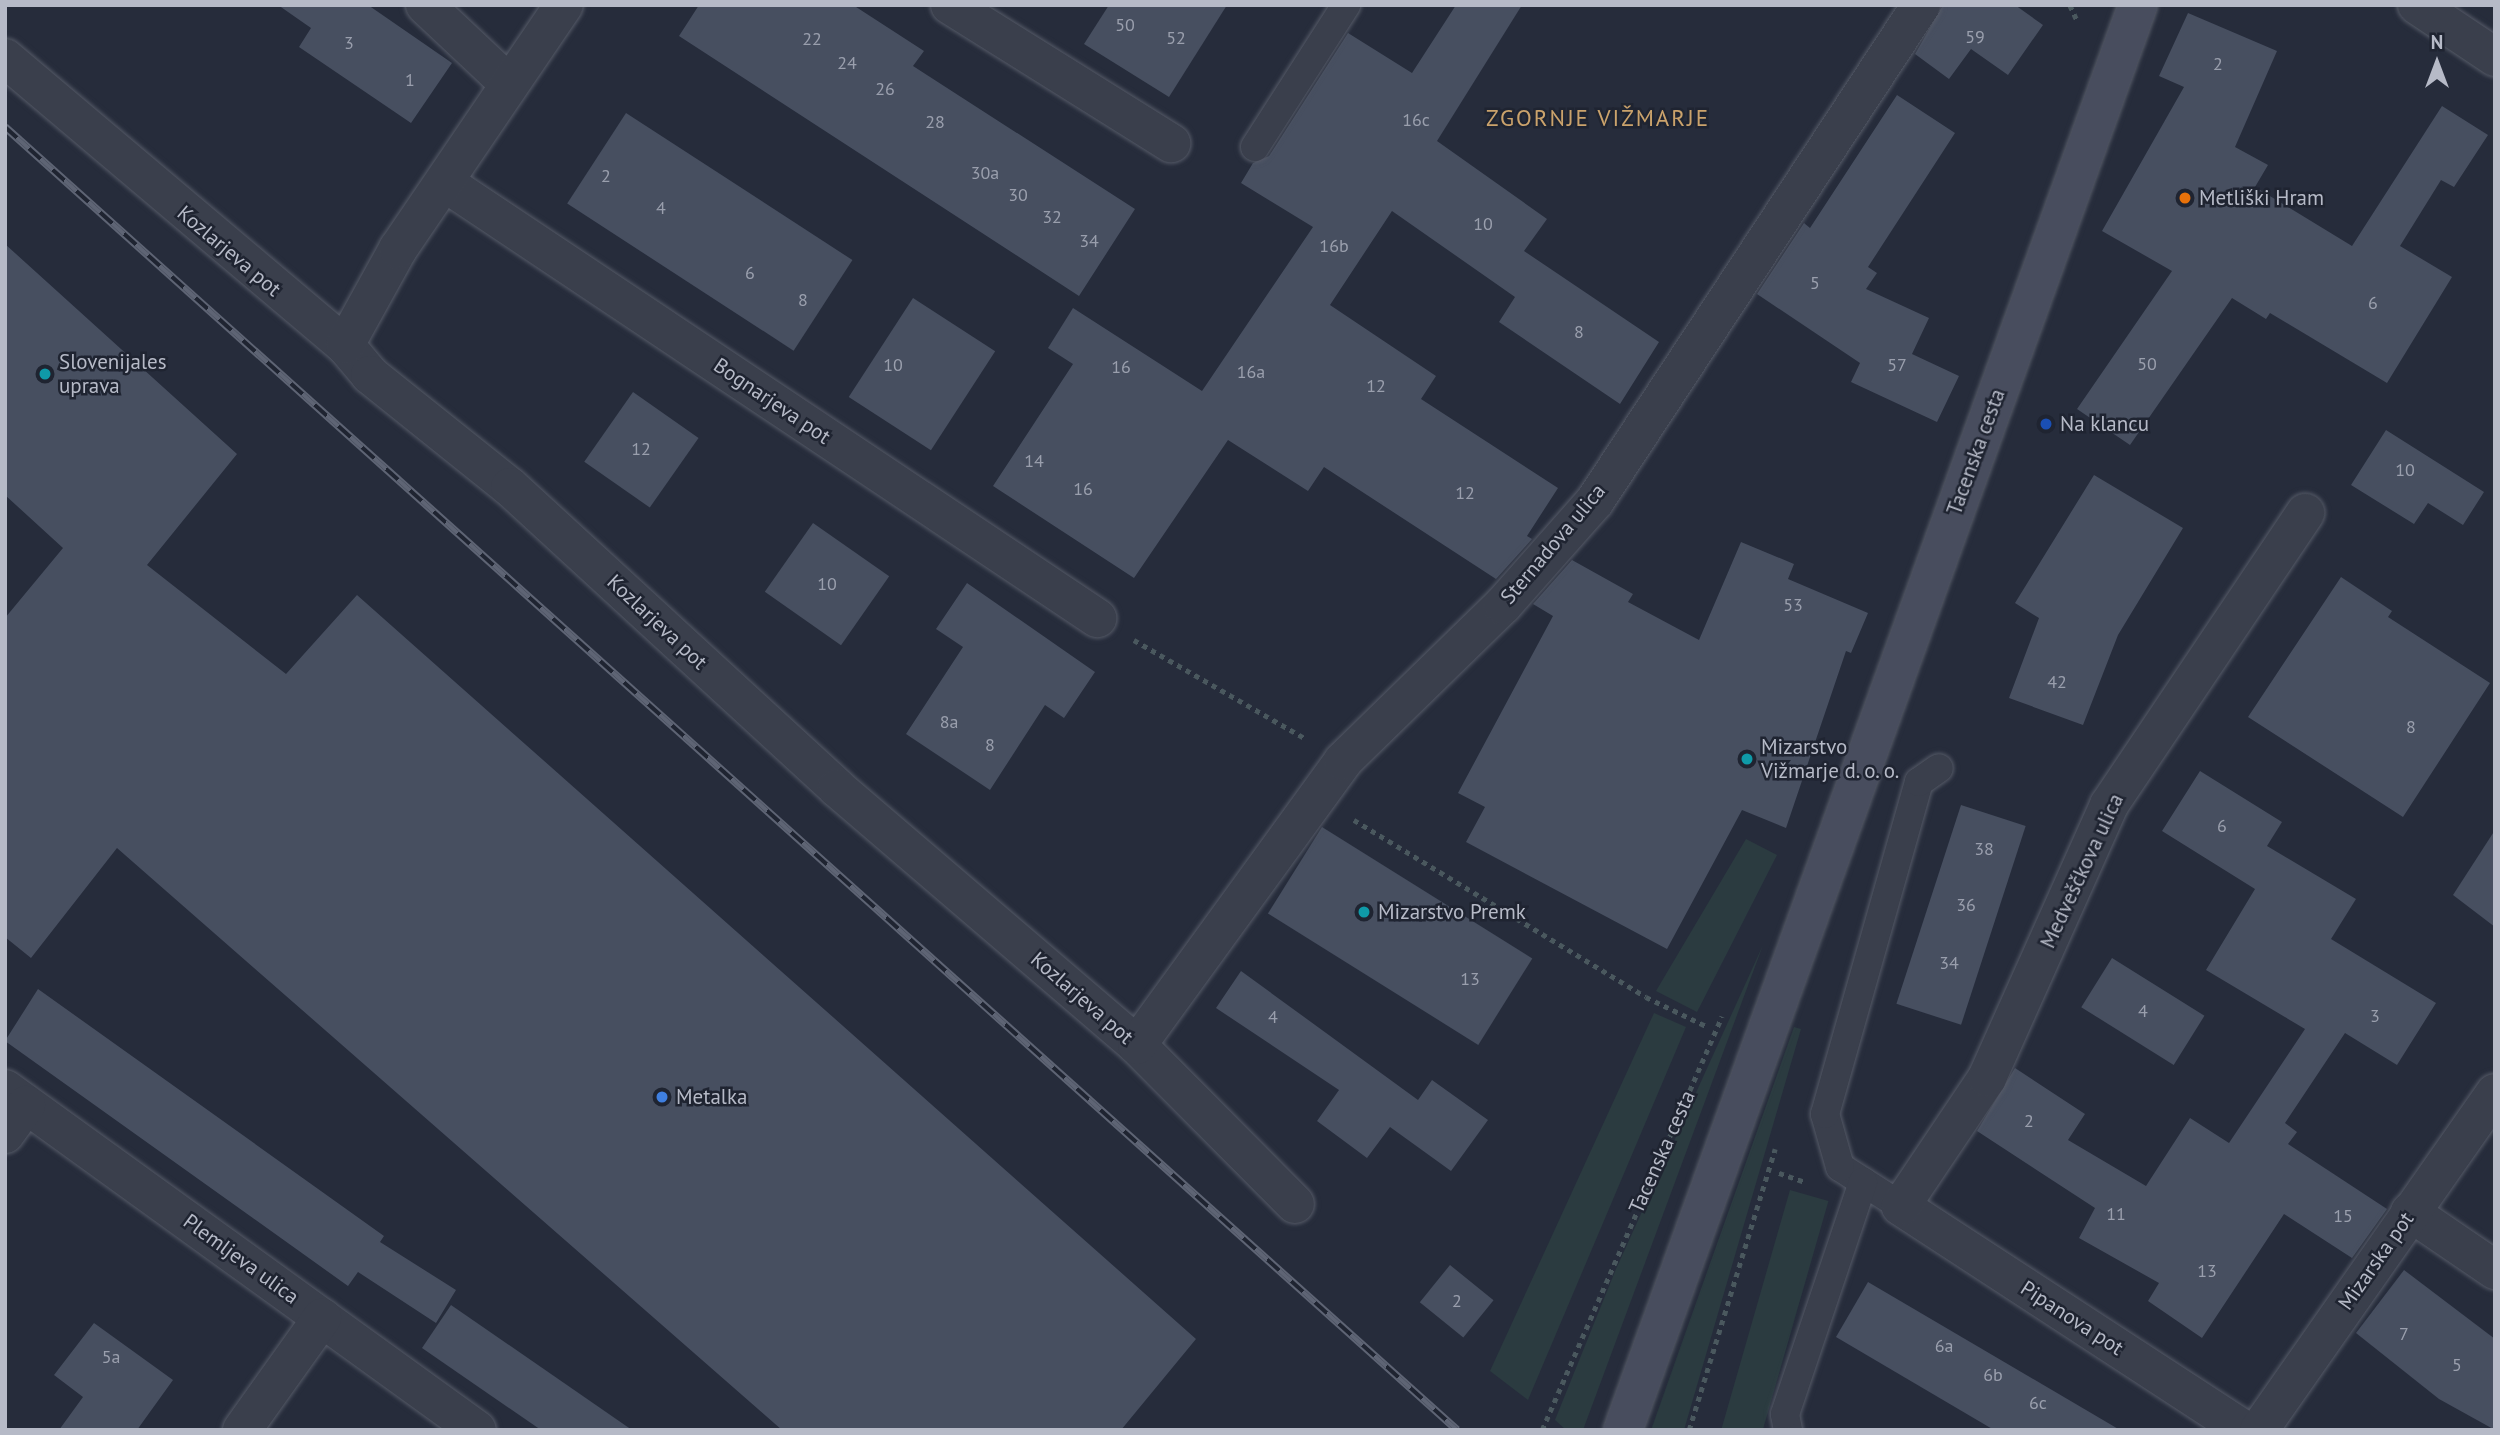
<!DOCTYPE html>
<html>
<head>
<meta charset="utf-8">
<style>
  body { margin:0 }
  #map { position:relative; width:2500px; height:1435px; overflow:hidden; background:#262c3b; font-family:"PT Sans",sans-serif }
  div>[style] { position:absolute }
  .green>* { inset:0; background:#2b3b40; transform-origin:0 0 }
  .building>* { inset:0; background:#474f60; transform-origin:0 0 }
  .path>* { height:4.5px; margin-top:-2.25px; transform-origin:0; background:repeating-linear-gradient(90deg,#4a585e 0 5px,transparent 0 10px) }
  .roads { filter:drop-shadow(0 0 2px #555a67) drop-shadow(0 0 2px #555a67) }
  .service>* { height:28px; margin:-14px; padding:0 14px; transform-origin:14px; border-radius:14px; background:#3a3f4c }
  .minor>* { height:38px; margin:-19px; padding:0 19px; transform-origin:19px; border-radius:19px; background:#3a3f4c }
  .secondary>* { height:38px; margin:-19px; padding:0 19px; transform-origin:19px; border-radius:19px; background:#484d5e }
  .rail>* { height:8px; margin-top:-4px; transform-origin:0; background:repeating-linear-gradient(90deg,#1f2431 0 16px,#5e6474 0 32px); box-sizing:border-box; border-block:2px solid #5e6474 }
  .dots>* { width:19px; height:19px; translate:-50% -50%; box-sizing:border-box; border:4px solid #1f2431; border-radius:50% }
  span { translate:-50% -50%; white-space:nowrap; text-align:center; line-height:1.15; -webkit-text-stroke:5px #1f2431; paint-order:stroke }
  .number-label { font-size:18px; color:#9a9fad }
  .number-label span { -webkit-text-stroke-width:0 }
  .poi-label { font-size:21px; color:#b6bac7 }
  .left { translate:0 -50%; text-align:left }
  .street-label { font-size:21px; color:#b6bac7 }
  .neighbourhood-label { font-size:23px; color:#cba36c; letter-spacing:2px }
  .frame { position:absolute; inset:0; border:7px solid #b6bac7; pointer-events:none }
  .north { position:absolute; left:2402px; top:28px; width:70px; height:70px; -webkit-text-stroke:5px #1f2431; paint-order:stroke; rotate:0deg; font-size:19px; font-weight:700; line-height:28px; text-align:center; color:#b6bac7 }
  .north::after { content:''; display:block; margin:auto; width:24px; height:32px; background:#b6bac7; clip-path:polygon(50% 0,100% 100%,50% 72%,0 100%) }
</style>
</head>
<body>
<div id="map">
  <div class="green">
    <i style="clip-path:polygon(1746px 839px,1777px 855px,1697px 1012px,1656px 991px)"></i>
    <i style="clip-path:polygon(1763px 945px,1583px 1430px,1566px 1430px,1555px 1420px,1616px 1269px)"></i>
    <i style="clip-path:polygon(1654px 1013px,1686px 1027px,1528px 1400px,1490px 1371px)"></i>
    <i style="clip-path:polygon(1794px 1027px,1801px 1029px,1684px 1430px,1651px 1430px)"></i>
    <i style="left:1790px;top:1190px;width:40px;height:251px;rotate:16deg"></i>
  </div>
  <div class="building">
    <i style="clip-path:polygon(278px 5px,368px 5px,452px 63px,411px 123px,299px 47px,311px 28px)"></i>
    <i style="clip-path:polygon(699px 5px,853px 5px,924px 51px,913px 66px,1135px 209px,1079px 296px,679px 36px)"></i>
    <i style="clip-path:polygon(1109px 5px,1227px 5px,1169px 97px,1084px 44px)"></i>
    <i style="clip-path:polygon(1456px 5px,1522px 5px,1437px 141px,1547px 219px,1524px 251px,1659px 342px,1620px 404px,1499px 322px,1515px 297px,1392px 211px,1330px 305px,1436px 376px,1421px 399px,1558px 488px,1527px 536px,1532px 539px,1496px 579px,1324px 467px,1308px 491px,1228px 440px,1134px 578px,993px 486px,1073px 364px,1048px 348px,1073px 308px,1202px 391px,1313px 227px,1241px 183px,1253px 163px,1269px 156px,1348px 33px,1412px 73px)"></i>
    <i style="clip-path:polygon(1943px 5px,2015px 5px,2043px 25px,2008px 75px,1971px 49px,1949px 79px,1915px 54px)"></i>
    <i style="clip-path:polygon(2188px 13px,2277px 51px,2235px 147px,2268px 165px,2255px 187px,2352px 246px,2442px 106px,2488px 135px,2454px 187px,2441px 180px,2400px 246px,2452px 277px,2387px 383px,2270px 313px,2266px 319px,2232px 298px,2130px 445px,2077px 409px,2172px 271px,2102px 231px,2184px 87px,2159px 76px)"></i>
    <i style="clip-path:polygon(1897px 95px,1955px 133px,1868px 267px,1877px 273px,1866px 289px,1929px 318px,1912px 354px,1959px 376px,1937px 422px,1851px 382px,1860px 363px,1757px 294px,1804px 223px,1810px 228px)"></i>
    <i style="left:626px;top:113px;width:270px;height:108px;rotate:33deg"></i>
    <i style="clip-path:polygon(5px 244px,237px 454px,147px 565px,286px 674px,357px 595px,1196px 1339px,1121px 1430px,782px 1430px,117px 848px,31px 958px,5px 937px,5px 618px,63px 548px,5px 495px)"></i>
    <i style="left:913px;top:298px;width:98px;height:118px;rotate:33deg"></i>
    <i style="left:633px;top:392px;width:80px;height:85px;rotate:35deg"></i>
    <i style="clip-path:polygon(2386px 430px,2484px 492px,2463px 525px,2428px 503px,2414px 524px,2351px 485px)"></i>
    <i style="clip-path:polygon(2094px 475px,2183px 528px,2118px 635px,2083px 725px,2009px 698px,2039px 618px,2015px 603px)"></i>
    <i style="left:813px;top:523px;width:93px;height:84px;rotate:35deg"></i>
    <i style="clip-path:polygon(1741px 542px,1794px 564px,1788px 579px,1868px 613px,1851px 653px,1846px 651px,1786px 828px,1742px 810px,1667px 949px,1466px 842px,1485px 807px,1458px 793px,1553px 616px,1533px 604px,1572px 560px,1633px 594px,1628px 602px,1699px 640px)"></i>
    <i style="clip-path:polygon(2341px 577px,2392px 611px,2388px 617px,2490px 683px,2403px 817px,2248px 717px)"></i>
    <i style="clip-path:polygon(967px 583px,1095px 672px,1064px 718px,1045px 705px,990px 790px,906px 734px,963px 647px,936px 629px)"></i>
    <i style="clip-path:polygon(2200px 771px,2282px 822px,2267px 846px,2356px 899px,2331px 939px,2436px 1003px,2397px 1065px,2345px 1033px,2285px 1123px,2297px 1132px,2288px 1144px,2387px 1209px,2352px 1258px,2284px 1214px,2202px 1338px,2148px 1301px,2159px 1283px,2079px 1238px,2095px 1208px,1977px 1131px,2015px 1068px,2085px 1114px,2068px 1140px,2146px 1186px,2190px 1118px,2229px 1143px,2305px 1029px,2206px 970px,2255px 889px,2162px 831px)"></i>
    <i style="left:1961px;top:805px;width:68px;height:209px;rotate:18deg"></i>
    <i style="left:1322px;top:827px;width:248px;height:102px;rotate:32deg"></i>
    <i style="clip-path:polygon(2495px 830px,2495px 927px,2453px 895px)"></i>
    <i style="left:2112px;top:958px;width:109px;height:58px;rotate:32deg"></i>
    <i style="clip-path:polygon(1241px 971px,1418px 1100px,1432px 1080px,1488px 1120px,1451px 1171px,1390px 1127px,1367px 1158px,1317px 1121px,1339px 1090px,1216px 1008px)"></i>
    <i style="clip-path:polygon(38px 989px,384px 1236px,380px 1242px,456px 1290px,436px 1323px,358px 1272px,348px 1286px,5px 1041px)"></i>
    <i style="left:1450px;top:1265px;width:56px;height:48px;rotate:39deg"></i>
    <i style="clip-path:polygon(2404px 1270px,2495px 1339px,2495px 1430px,2439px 1399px,2356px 1333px)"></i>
    <i style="clip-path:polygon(1868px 1282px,2120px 1430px,1994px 1430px,1836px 1337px)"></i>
    <i style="clip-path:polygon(451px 1305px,632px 1430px,541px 1430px,422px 1348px)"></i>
    <i style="clip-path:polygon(94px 1323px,173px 1380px,137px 1430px,59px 1430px,83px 1397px,54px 1375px)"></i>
  </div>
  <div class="path">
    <i style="left:2070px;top:5px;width:19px;rotate:65deg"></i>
    <i style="left:1134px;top:640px;width:198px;rotate:29.9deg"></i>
    <i style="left:1354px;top:820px;width:341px;rotate:31.2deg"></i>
    <i style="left:1646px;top:997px;width:69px;rotate:25.8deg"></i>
    <i style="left:1779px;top:1173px;width:28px;rotate:19deg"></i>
    <i style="left:1542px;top:1430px;width:451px;rotate:-66.5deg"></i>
    <i style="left:1689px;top:1430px;width:294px;rotate:-73deg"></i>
  </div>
  <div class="roads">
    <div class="service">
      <i style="left:1255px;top:147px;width:169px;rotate:-57.3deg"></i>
      <i style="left:1901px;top:1206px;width:72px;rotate:-147.4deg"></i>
      <i style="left:1840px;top:1167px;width:55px;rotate:-105.8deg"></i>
      <i style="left:1825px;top:1114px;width:345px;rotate:-74.2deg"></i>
      <i style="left:1919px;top:782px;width:24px;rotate:-35deg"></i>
      <i style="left:1788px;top:1430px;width:16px;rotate:-101deg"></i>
      <i style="left:1785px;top:1414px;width:245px;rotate:-71.4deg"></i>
    </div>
    <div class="minor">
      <i style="left:425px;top:5px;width:115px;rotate:43.2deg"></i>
      <i style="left:950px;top:5px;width:261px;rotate:32deg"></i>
      <i style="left:2417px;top:5px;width:94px;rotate:33.7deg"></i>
      <i style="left:5px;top:58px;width:445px;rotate:40.2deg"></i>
      <i style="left:345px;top:345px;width:39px;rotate:50deg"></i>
      <i style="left:370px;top:375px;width:179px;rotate:38.7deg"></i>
      <i style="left:510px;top:487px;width:444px;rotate:42.6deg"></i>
      <i style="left:837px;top:788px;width:395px;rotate:40.6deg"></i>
      <i style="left:1137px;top:1045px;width:224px;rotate:45.2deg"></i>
      <i style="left:447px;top:184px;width:782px;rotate:33.73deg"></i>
      <i style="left:345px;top:345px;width:110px;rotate:-61.1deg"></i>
      <i style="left:398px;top:249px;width:295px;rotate:-55.8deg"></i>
      <i style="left:1137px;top:1045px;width:351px;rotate:-54deg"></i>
      <i style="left:1343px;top:761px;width:223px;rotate:-44.3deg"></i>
      <i style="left:1503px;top:605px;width:139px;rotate:-48.5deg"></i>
      <i style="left:1595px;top:501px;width:594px;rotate:-56.68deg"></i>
      <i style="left:5px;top:1089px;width:582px;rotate:35.85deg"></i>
      <i style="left:5px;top:1134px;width:36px;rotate:-54deg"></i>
      <i style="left:2410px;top:1212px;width:103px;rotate:34.3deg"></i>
      <i style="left:242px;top:1430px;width:138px;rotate:-54.5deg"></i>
      <i style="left:2244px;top:1430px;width:410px;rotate:-146.9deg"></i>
      <i style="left:1901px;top:1206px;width:154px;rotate:-56.1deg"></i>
      <i style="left:1987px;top:1078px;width:299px;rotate:-65.9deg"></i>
      <i style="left:2109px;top:805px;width:352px;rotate:-56.1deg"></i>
      <i style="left:2259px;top:1430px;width:411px;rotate:-55deg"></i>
    </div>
    <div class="secondary">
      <i style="left:1623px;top:1430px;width:1515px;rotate:-70.13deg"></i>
    </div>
  </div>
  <div class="rail">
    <i style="left:5px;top:127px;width:1951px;rotate:41.9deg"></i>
  </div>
  <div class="dots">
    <i style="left:2185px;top:198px;background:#e8710a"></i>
    <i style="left:45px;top:374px;background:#0f9aa8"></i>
    <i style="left:2046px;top:424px;background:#1a4fb4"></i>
    <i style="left:1747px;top:759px;background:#0f9aa8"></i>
    <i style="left:1364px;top:912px;background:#0f9aa8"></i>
    <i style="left:662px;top:1097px;background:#3f7fe0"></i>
  </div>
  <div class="number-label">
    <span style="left:1125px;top:25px">50</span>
    <span style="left:1975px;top:37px">59</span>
    <span style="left:1176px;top:38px">52</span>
    <span style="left:812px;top:39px">22</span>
    <span style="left:349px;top:43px">3</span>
    <span style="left:847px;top:63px">24</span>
    <span style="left:2218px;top:64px">2</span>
    <span style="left:410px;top:80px">1</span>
    <span style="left:885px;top:89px">26</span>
    <span style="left:1416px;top:120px">16c</span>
    <span style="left:935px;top:122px">28</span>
    <span style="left:985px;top:173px">30a</span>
    <span style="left:606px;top:176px">2</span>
    <span style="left:1018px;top:195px">30</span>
    <span style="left:661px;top:208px">4</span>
    <span style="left:1052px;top:217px">32</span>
    <span style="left:1483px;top:224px">10</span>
    <span style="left:1089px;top:241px">34</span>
    <span style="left:1334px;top:246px">16b</span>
    <span style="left:750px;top:273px">6</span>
    <span style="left:1815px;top:283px">5</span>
    <span style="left:803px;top:300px">8</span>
    <span style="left:2373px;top:303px">6</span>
    <span style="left:1579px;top:332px">8</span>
    <span style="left:2147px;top:364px">50</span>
    <span style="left:893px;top:365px">10</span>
    <span style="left:1897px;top:365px">57</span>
    <span style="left:1121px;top:367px">16</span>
    <span style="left:1251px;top:372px">16a</span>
    <span style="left:1376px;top:386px">12</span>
    <span style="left:641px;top:449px">12</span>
    <span style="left:1034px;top:461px">14</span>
    <span style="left:2405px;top:470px">10</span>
    <span style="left:1083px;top:489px">16</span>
    <span style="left:1465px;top:493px">12</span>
    <span style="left:827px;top:584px">10</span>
    <span style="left:1793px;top:605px">53</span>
    <span style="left:2057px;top:682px">42</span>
    <span style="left:949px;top:722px">8a</span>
    <span style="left:2411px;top:727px">8</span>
    <span style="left:990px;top:745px">8</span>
    <span style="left:2222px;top:826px">6</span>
    <span style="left:1984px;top:849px">38</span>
    <span style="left:1966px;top:905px">36</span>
    <span style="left:1949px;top:963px">34</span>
    <span style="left:1470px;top:979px">13</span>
    <span style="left:2143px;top:1011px">4</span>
    <span style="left:2375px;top:1016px">3</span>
    <span style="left:1273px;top:1017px">4</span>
    <span style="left:2029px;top:1121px">2</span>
    <span style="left:2116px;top:1214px">11</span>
    <span style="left:2343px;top:1216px">15</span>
    <span style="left:2207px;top:1271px">13</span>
    <span style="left:1457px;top:1301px">2</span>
    <span style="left:2404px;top:1334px">7</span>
    <span style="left:1944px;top:1346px">6a</span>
    <span style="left:111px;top:1357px">5a</span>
    <span style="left:2457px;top:1365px">5</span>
    <span style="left:1993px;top:1375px">6b</span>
    <span style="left:2038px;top:1403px">6c</span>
  </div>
  <div class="poi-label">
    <span class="left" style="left:2199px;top:198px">Metliški Hram</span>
    <span class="left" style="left:59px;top:374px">Slovenijales<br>uprava</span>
    <span class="left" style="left:2060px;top:424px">Na klancu</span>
    <span class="left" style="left:1761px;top:759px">Mizarstvo<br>Vižmarje d. o. o.</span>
    <span class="left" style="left:1378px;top:912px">Mizarstvo Premk</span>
    <span class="left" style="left:676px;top:1097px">Metalka</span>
  </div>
  <div class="street-label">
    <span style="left:229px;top:251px;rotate:40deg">Kozlarjeva pot</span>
    <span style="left:772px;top:401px;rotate:34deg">Bognarjeva pot</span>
    <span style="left:1976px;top:452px;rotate:-70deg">Tacenska cesta</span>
    <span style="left:1553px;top:544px;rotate:-50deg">Sternadova ulica</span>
    <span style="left:657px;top:622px;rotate:43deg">Kozlarjeva pot</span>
    <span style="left:2082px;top:871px;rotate:-65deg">Medveščkova ulica</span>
    <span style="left:1082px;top:998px;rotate:41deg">Kozlarjeva pot</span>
    <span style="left:1662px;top:1152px;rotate:-66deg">Tacenska cesta</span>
    <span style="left:241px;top:1259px;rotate:36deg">Plemljeva ulica</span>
    <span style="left:2376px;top:1261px;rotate:-55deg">Mizarska pot</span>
    <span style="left:2072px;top:1318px;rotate:33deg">Pipanova pot</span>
  </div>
  <div class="neighbourhood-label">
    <span style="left:1598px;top:118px">ZGORNJE VIŽMARJE</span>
  </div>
  <div class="frame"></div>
  <div class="north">N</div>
</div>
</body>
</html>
